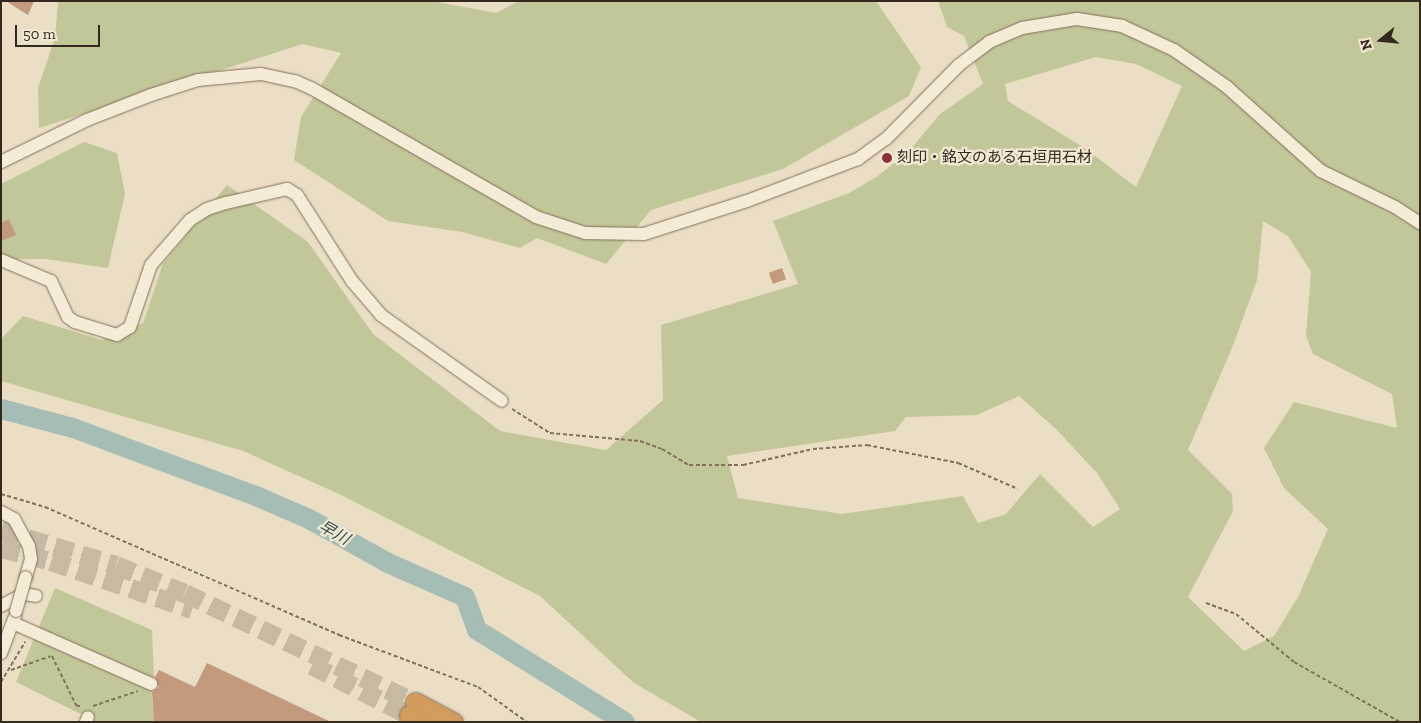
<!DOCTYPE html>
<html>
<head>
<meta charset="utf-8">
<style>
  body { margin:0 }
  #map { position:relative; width:1421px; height:723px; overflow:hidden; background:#eadec4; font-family:"Zilla Slab","Noto Sans JP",serif }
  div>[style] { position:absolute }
  .green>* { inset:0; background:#c2c799 }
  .river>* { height:20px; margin:-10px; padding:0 10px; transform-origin:10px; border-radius:10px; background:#a6bdb6 }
  .building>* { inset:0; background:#c49a7e; transform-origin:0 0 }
  .highway-tunnel>* { height:19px; margin-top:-9.5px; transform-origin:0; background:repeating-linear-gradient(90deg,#c6baa3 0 19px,transparent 0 28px) }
  .path>* { height:2px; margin-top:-1px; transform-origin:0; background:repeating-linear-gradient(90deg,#83705c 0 4px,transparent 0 6.5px) }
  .roads { filter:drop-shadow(0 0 1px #83705c) drop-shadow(0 0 1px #83705c) }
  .minor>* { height:12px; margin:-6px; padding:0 6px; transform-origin:6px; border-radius:6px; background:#f5ecd7 }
  .highway>* { height:19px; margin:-9.5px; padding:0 9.5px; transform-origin:9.5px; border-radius:9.5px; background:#d19c5d }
  .bridges { filter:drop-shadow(0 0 1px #83705c) drop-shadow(0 0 1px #83705c) }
  .minor-bridge>* { height:12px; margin:-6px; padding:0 6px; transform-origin:6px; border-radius:6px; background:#f5ecd7 }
  .dots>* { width:14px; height:14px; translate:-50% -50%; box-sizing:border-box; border:2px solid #f2e8d3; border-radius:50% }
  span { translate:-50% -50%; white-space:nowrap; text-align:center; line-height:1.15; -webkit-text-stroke:4.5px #f2e8d3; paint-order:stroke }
  .poi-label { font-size:15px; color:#34291f }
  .left { translate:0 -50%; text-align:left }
  .water-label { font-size:16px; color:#305250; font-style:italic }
  .frame { position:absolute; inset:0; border:2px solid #34291f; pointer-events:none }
  .north { position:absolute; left:1356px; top:15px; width:50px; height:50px; -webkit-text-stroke:4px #f2e8d3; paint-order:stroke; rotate:253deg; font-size:14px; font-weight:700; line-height:20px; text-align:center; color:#34291f }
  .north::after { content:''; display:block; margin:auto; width:18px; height:22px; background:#34291f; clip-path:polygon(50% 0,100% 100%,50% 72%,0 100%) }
  .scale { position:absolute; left:15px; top:25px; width:85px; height:22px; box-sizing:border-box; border:2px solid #34291f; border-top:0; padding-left:6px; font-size:15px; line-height:18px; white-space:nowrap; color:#34291f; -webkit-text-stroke:4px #f2e8d3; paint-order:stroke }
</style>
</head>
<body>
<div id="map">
  <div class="green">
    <i style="clip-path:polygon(58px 1px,432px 1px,496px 13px,519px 1px,876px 1px,921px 67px,909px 96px,783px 169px,651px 210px,606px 264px,537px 238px,520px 248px,462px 232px,388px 221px,294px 160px,301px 117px,341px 53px,303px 44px,39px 128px,38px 88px,55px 38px)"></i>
    <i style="clip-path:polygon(evenodd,938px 1px,1420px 1px,1420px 722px,701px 722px,634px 683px,540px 596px,339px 494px,243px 451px,1px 381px,1px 339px,23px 316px,102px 340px,143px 323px,163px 263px,227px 185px,308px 242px,373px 334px,500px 431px,606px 450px,663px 400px,661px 325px,798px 284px,773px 221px,849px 193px,878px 176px,908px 152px,940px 114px,983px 84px,964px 36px,947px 27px,938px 1px,1096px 57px,1136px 64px,1182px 86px,1136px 187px,1083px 147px,1008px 101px,1005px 84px,1096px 57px,938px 1px,1263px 221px,1288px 236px,1311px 272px,1306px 336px,1313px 354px,1392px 394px,1397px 428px,1294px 402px,1264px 448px,1284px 488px,1328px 529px,1298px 597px,1274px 636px,1244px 651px,1188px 597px,1233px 511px,1232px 494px,1188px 450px,1232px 348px,1257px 280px,1263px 221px,938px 1px,1019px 396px,1056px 429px,1097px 473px,1120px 509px,1093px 527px,1040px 474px,1006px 514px,978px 523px,963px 496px,842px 514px,738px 498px,727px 456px,895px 431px,906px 417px,977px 415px,1019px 396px)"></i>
    <i style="clip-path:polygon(84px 142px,117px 153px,125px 194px,108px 268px,45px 259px,1px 259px,1px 184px)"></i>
    <i style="clip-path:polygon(55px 588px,152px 630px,154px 680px,171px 688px,151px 684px,154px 722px,97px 722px,16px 682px)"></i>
  </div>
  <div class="river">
    <i style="left:1px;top:409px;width:74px;rotate:14.8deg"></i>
    <i style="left:73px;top:428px;width:195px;rotate:20.4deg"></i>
    <i style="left:256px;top:496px;width:58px;rotate:23.5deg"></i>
    <i style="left:309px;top:519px;width:90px;rotate:29.1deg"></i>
    <i style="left:388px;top:563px;width:84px;rotate:23.8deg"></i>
    <i style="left:465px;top:597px;width:35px;rotate:70deg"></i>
    <i style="left:477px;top:630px;width:174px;rotate:31.9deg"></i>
  </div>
  <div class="building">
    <i style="clip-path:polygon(6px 1px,34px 1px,28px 15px)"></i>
    <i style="clip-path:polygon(9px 219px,16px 235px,1px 241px,1px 223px)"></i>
    <i style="left:782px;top:268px;width:12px;height:14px;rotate:70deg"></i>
    <i style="clip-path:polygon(207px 663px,331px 722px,154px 722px,152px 692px,159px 687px,155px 677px,159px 670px,195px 687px)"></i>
  </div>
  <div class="highway-tunnel">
    <i style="left:1px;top:530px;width:120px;rotate:16.9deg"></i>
    <i style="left:116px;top:565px;width:74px;rotate:22.1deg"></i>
    <i style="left:185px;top:593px;width:255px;rotate:25.4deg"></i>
    <i style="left:1px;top:548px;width:52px;rotate:14.6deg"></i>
    <i style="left:51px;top:561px;width:149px;rotate:18.8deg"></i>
    <i style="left:312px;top:665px;width:109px;rotate:27.3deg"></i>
  </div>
  <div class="path">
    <i style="left:512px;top:409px;width:45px;rotate:32.3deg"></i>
    <i style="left:550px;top:433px;width:90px;rotate:5.1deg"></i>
    <i style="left:640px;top:441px;width:23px;rotate:20deg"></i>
    <i style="left:662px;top:449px;width:31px;rotate:31deg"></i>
    <i style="left:689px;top:465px;width:54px"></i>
    <i style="left:743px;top:465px;width:72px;rotate:-12.9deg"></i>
    <i style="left:813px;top:449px;width:54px;rotate:-4.2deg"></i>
    <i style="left:867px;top:445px;width:93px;rotate:11.2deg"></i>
    <i style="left:958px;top:463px;width:65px;rotate:23.4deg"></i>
    <i style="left:1px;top:494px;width:46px;rotate:16.5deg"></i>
    <i style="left:45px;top:507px;width:321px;rotate:23.5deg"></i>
    <i style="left:339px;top:635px;width:148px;rotate:20.5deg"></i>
    <i style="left:478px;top:687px;width:60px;rotate:35.5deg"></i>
    <i style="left:1206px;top:603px;width:32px;rotate:20deg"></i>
    <i style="left:1236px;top:614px;width:75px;rotate:39.6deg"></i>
    <i style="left:1294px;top:662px;width:122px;rotate:29.5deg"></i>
    <i style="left:52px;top:656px;width:55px;rotate:63.9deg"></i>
    <i style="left:76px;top:705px;width:5px;rotate:22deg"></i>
    <i style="left:11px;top:670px;width:42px;rotate:-19.3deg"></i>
    <i style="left:1px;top:682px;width:47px;rotate:-59deg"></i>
    <i style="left:93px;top:706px;width:47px;rotate:-18.4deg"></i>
  </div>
  <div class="roads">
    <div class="minor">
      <i style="left:1px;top:162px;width:96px;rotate:-26deg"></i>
      <i style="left:87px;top:120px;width:69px;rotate:-21.3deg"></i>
      <i style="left:151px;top:95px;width:49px;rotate:-17.7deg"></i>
      <i style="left:198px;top:80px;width:63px;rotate:-5.4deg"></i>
      <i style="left:261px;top:74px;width:35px;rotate:12deg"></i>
      <i style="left:295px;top:81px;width:17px;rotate:24deg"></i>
      <i style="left:311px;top:88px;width:259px;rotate:29.8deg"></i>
      <i style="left:536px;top:217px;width:52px;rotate:18.1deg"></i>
      <i style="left:585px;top:233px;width:59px;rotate:1deg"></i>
      <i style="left:644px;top:234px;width:108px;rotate:-17.8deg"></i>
      <i style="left:747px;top:201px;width:119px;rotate:-20.7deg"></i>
      <i style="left:858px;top:159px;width:34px;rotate:-36deg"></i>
      <i style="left:886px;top:139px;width:104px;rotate:-45.4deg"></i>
      <i style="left:959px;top:65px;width:38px;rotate:-37deg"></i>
      <i style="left:989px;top:42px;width:36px;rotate:-23deg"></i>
      <i style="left:1022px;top:28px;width:56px;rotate:-9.3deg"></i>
      <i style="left:1077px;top:19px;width:46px;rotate:8.8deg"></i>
      <i style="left:1122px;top:26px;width:57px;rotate:24.8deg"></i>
      <i style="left:1174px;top:50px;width:65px;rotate:34.9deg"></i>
      <i style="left:1227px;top:87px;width:126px;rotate:41.8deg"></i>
      <i style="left:1321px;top:171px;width:82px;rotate:25.9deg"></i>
      <i style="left:1395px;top:207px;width:30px;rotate:33deg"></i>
      <i style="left:1px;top:260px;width:54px;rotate:22.8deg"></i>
      <i style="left:51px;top:281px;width:40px;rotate:65deg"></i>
      <i style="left:68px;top:317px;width:9px;rotate:36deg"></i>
      <i style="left:75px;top:322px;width:44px;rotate:17.2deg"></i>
      <i style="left:117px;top:335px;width:15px;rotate:-32deg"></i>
      <i style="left:130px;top:327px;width:65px;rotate:-71.3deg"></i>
      <i style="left:151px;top:265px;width:60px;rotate:-49.1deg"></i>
      <i style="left:190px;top:220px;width:20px;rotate:-33deg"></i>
      <i style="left:207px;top:209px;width:20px;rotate:-18deg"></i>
      <i style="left:226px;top:203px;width:63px;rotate:-12.9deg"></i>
      <i style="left:287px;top:189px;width:12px;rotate:31deg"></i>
      <i style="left:297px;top:195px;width:102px;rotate:57.4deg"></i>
      <i style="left:352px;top:281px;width:45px;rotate:49.5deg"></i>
      <i style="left:381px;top:315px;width:148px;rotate:35.4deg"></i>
      <i style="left:1px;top:512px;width:15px;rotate:28deg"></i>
      <i style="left:14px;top:519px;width:31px;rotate:61deg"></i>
      <i style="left:29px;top:546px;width:13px;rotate:81deg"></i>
      <i style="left:31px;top:559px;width:19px;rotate:106deg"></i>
      <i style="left:1px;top:606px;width:26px;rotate:-28deg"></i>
      <i style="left:24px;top:594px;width:12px;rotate:9deg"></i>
      <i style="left:13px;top:623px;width:151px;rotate:23.8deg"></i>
      <i style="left:1px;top:653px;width:40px;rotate:-69deg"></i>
      <i style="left:86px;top:722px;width:5px;rotate:-68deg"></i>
    </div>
    <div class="highway">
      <i style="left:415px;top:702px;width:43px;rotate:27.8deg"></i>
      <i style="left:409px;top:715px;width:14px;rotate:30deg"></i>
    </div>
  </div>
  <div class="bridges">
    <div class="minor-bridge">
      <i style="left:16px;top:611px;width:35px;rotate:-74deg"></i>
    </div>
  </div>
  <div class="dots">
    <i style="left:887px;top:158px;background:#8c3234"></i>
  </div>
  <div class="poi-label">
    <span class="left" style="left:897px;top:158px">刻印・銘文のある石垣用石材</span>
  </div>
  <div class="water-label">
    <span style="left:334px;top:533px;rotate:29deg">早川</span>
  </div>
  <div class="frame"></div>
  <div class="north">N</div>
  <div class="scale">50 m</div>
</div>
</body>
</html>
